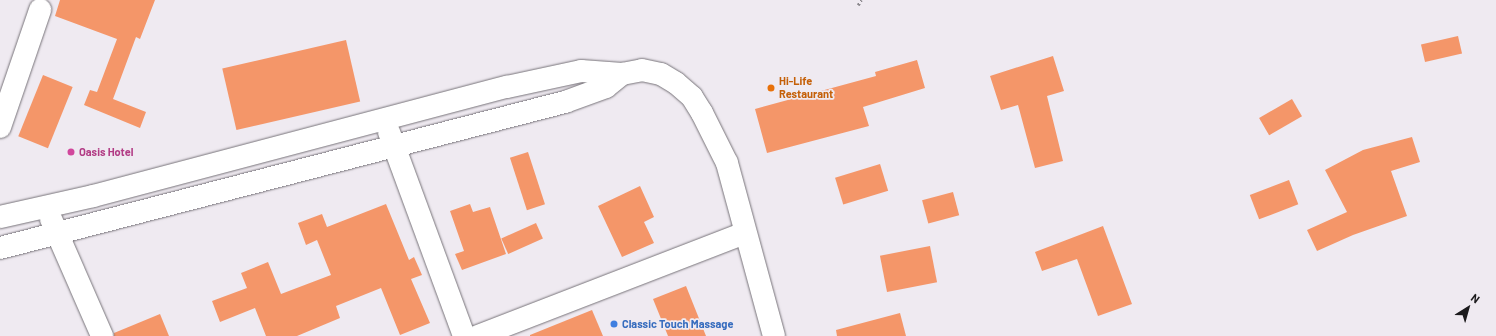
<!DOCTYPE html>
<html>
<head>
<meta charset="utf-8">
<style>
  body { margin:0 }
  #map { position:relative; width:1496px; height:336px; overflow:hidden; background:#efeaf1; font-family:Barlow,sans-serif }
  div>[style] { position:absolute }
  .building>* { inset:0; background:#f49669; transform-origin:0 0 }
  .path>* { height:2.5px; margin-top:-1.25px; transform-origin:0; background:repeating-linear-gradient(90deg,#8b888d 0 2px,transparent 0 5px) }
  .roads { filter:drop-shadow(0 0 1px #777379) drop-shadow(0 0 1px #777379) }
  .minor>* { height:22px; margin:-11px; padding:0 11px; transform-origin:11px; border-radius:11px; background:#fff }
  .dots>* { width:11px; height:11px; translate:-50% -50%; box-sizing:border-box; border:2px solid #efeaf1; border-radius:50% }
  span { translate:-50% -50%; white-space:nowrap; text-align:center; line-height:1.15; -webkit-text-stroke:3.5px #efeaf1; paint-order:stroke }
  .food-label { font-size:11px; color:#c56008; font-weight:700 }
  .left { translate:0 -50%; text-align:left }
  .hotel-label { font-size:11px; color:#b23c85; font-weight:700 }
  .shop-label { font-size:11px; color:#366cbe; font-weight:700 }
  .north { position:absolute; left:1448px; top:288px; width:40px; height:40px; -webkit-text-stroke:3px #efeaf1; paint-order:stroke; rotate:37deg; font-size:11px; font-weight:700; line-height:16px; text-align:center; color:#1c1b1d }
  .north::after { content:''; display:block; margin:auto; width:14px; height:18px; background:#1c1b1d; clip-path:polygon(50% 0,100% 100%,50% 72%,0 100%) }
</style>
</head>
<body>
<div id="map">
  <div class="building">
    <i style="clip-path:polygon(60px 0,155px 0,140px 39px,136px 37px,113px 99px,146px 112px,140px 128px,84px 105px,90px 90px,97px 92px,117px 39px,55px 16px)"></i>
    <i style="left:1458px;top:36px;width:18px;height:38px;rotate:77deg"></i>
    <i style="left:346px;top:40px;width:63px;height:127px;rotate:77deg"></i>
    <i style="clip-path:polygon(1053px 56px,1064px 91px,1047px 96px,1063px 161px,1035px 168px,1018px 105px,1001px 110px,990px 76px)"></i>
    <i style="clip-path:polygon(917px 60px,925px 88px,863px 107px,869px 126px,767px 153px,755px 109px,876px 76px,875px 72px)"></i>
    <i style="left:43px;top:75px;width:32px;height:66px;rotate:22deg"></i>
    <i style="left:1292px;top:99px;width:20px;height:38px;rotate:60deg"></i>
    <i style="clip-path:polygon(1412px 137px,1420px 162px,1391px 171px,1407px 216px,1353px 235px,1317px 251px,1307px 230px,1347px 212px,1325px 170px,1363px 150px)"></i>
    <i style="left:528px;top:152px;width:55px;height:19px;rotate:72deg"></i>
    <i style="left:880px;top:164px;width:28px;height:47px;rotate:73deg"></i>
    <i style="left:1289px;top:180px;width:26px;height:42px;rotate:69deg"></i>
    <i style="clip-path:polygon(640px 186px,654px 217px,644px 222px,654px 243px,622px 257px,598px 206px)"></i>
    <i style="left:953px;top:192px;width:24px;height:32px;rotate:75deg"></i>
    <i style="clip-path:polygon(386px 204px,409px 260px,414px 257px,422px 275px,411px 279px,430px 323px,400px 335px,381px 288px,336px 306px,340px 318px,297px 336px,266px 336px,255px 308px,220px 322px,212px 301px,247px 288px,241px 273px,268px 262px,281px 294px,331px 275px,317px 240px,306px 245px,298px 223px,322px 214px,327px 227px)"></i>
    <i style="clip-path:polygon(470px 204px,473px 212px,490px 207px,506px 254px,462px 270px,455px 254px,464px 251px,450px 211px)"></i>
    <i style="left:536px;top:223px;width:17px;height:38px;rotate:66deg"></i>
    <i style="clip-path:polygon(1103px 226px,1132px 304px,1098px 316px,1077px 259px,1042px 271px,1035px 252px)"></i>
    <i style="left:930px;top:246px;width:37px;height:51px;rotate:79deg"></i>
    <i style="clip-path:polygon(686px 286px,706px 336px,668px 336px,653px 299px)"></i>
    <i style="clip-path:polygon(592px 310px,603px 336px,530px 336px,530px 335px)"></i>
    <i style="clip-path:polygon(900px 313px,906px 336px,837px 336px,836px 330px)"></i>
    <i style="clip-path:polygon(160px 314px,169px 336px,114px 336px,114px 333px)"></i>
  </div>
  <div class="path">
    <i style="left:858px;top:5px;width:6px;rotate:-59deg"></i>
  </div>
  <div class="roads">
    <div class="minor">
      <i style="left:0;top:127px;width:124px;rotate:-71.1deg"></i>
      <i style="left:389px;top:132px;width:217px;rotate:69.8deg"></i>
      <i style="left:0;top:217px;width:95px;rotate:-12.7deg"></i>
      <i style="left:93px;top:196px;width:428px;rotate:-14.8deg"></i>
      <i style="left:507px;top:87px;width:76px;rotate:-12.2deg"></i>
      <i style="left:581px;top:71px;width:41px;rotate:4.2deg"></i>
      <i style="left:622px;top:74px;width:20px;rotate:-11deg"></i>
      <i style="left:642px;top:70px;width:19px;rotate:12deg"></i>
      <i style="left:661px;top:74px;width:17px;rotate:31deg"></i>
      <i style="left:676px;top:83px;width:21px;rotate:41deg"></i>
      <i style="left:692px;top:97px;width:19px;rotate:58deg"></i>
      <i style="left:702px;top:113px;width:56px;rotate:63.4deg"></i>
      <i style="left:727px;top:163px;width:179px;rotate:74.8deg"></i>
      <i style="left:51px;top:219px;width:128px;rotate:66.4deg"></i>
      <i style="left:0;top:248px;width:584px;rotate:-14.49deg"></i>
      <i style="left:565px;top:102px;width:44px;rotate:-20.1deg"></i>
      <i style="left:606px;top:87px;width:21px;rotate:-39deg"></i>
      <i style="left:478px;top:336px;width:286px;rotate:-21.1deg"></i>
    </div>
  </div>
  <div class="dots">
    <i style="left:771px;top:88px;background:#e8710a"></i>
    <i style="left:71px;top:152px;background:#d1479c"></i>
    <i style="left:614px;top:324px;background:#3f7fe0"></i>
  </div>
  <div class="food-label">
    <span class="left" style="left:779px;top:88px">Hi-Life<br>Restaurant</span>
  </div>
  <div class="hotel-label">
    <span class="left" style="left:79px;top:152px">Oasis Hotel</span>
  </div>
  <div class="shop-label">
    <span class="left" style="left:622px;top:324px">Classic Touch Massage</span>
  </div>
  <div class="north">N</div>
</div>
</body>
</html>
